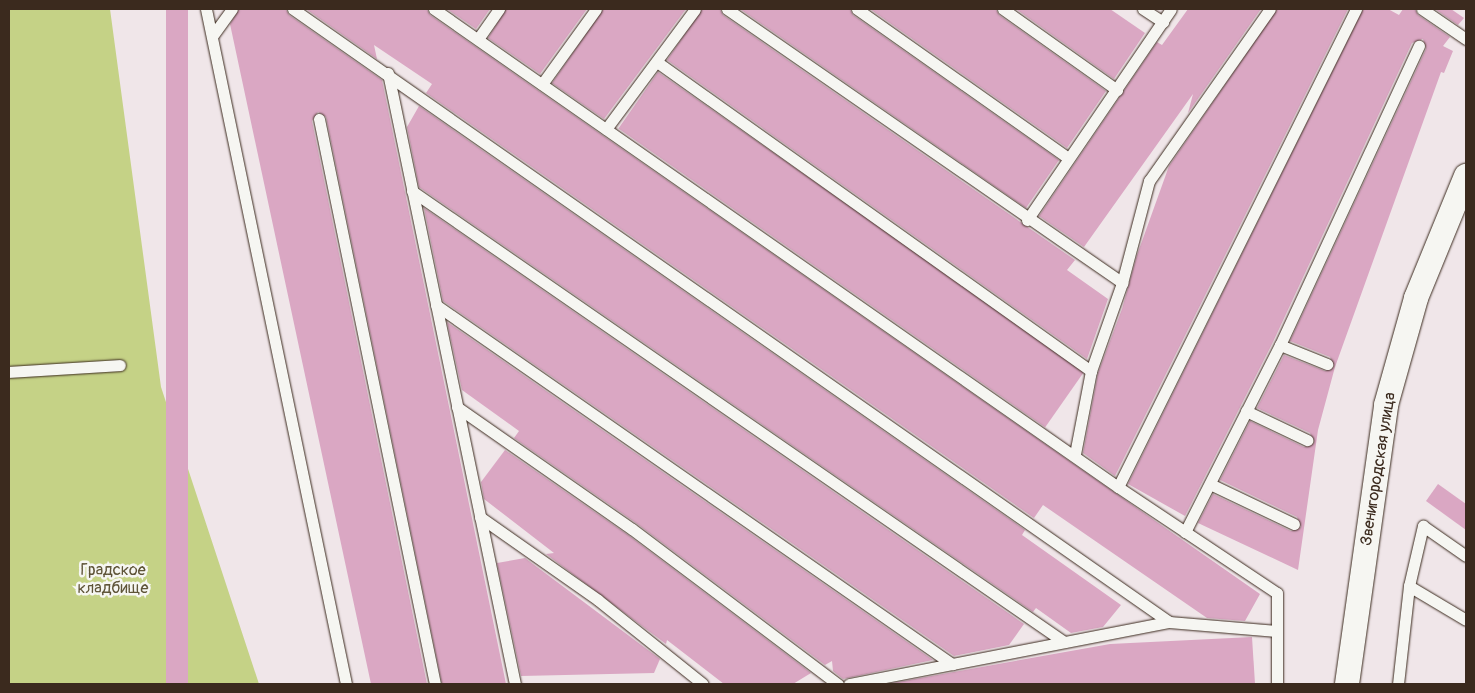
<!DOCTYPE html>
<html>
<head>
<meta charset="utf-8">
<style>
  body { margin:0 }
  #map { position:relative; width:1475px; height:693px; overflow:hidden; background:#f0e6e9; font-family:Pangolin,sans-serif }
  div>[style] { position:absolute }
  .green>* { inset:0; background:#c5d286 }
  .building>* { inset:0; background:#daa7c3; transform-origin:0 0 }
  .roads { filter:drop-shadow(0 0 1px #3b2a1e) drop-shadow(0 0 1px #3b2a1e) }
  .lane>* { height:11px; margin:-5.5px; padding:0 5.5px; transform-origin:5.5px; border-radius:5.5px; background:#f6f6f2 }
  .street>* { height:24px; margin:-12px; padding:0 12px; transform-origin:12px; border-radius:12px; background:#f6f6f2 }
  span { translate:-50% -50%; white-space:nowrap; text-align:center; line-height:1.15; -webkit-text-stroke:5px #f6f6f2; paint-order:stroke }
  .street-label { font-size:16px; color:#3b2a1e }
  .park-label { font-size:16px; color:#5e5438 }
  .frame { position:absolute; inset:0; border:10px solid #3b2a1e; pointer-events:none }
</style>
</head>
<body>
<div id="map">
  <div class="green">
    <i style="clip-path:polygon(9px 9px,110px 9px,161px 387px,259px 684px,9px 684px)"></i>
  </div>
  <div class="building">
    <i style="left:166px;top:9px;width:22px;height:689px"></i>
    <i style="clip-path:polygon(239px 9px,286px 9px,289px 15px,382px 80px,506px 684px,442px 684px,326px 117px,318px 112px,312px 121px,427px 684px,371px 684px,230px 24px)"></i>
    <i style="clip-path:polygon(306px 9px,427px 9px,430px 15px,1260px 594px,1245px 621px,1207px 618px,1043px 505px,1034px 518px,426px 93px,432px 84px,374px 45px,377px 59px)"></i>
    <i style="clip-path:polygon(447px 9px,490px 9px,476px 29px)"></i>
    <i style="clip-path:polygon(506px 9px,587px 9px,540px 74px,488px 38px)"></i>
    <i style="clip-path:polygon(603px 9px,686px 9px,604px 119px,552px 83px)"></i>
    <i style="clip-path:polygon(702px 9px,720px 9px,723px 15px,1075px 260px,1067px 270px,1108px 299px,1087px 359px,667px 60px)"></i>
    <i style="clip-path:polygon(740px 9px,850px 9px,853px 15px,1059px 160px,1026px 208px)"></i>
    <i style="clip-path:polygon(870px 9px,996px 9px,999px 15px,1106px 91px,1067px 148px)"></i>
    <i style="clip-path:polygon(1016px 9px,1110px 9px,1145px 33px,1114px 79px)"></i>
    <i style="clip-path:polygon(1188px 9px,1261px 9px,1188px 113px,1193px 94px,1084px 247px,1039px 216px,1157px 42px,1162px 45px)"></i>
    <i style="clip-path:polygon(1277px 9px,1348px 9px,1115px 476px,1083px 453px,1098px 373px,1122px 309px,1137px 255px,1169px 166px)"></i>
    <i style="clip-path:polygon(1363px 9px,1388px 9px,1399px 15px,1403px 9px,1415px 9px,1418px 15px,1450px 37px,1443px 46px,1453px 51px,1444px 73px,1441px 72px,1335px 367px,1318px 430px,1298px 570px,1198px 523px,1213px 494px,1291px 531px,1301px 527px,1297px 517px,1220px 480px,1250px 421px,1304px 447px,1314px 443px,1310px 433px,1257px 408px,1284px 355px,1325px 371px,1334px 367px,1330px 357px,1290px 341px,1426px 49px,1423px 39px,1412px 43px,1273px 342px,1185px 516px,1128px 484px)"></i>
    <i style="clip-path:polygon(1435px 9px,1451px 9px,1464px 18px,1458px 25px)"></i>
    <i style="left:658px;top:72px;width:521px;height:69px;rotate:35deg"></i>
    <i style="clip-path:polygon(419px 106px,1025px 530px,1022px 535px,1121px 605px,1103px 627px,1071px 633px,1036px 608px,1033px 612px,419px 187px,407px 127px)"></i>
    <i style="clip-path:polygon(424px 208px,1024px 624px,1009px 645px,954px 656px,443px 301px)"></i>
    <i style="clip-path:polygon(447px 322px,933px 660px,843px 679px,833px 671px,832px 661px,825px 665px,636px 523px,514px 438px,519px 431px,462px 390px)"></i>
    <i style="clip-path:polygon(505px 450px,628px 535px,811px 673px,793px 684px,724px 684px,667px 640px,666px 644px,546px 554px,554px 553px,484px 499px,481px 482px)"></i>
    <i style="clip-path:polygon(1438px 484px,1466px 504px,1466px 530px,1426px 501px)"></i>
    <i style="clip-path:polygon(525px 558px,660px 659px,654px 673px,521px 676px,497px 563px)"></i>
    <i style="clip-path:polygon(1252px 637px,1255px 684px,887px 684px,1110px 644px)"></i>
  </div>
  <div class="roads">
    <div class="lane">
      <i style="left:206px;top:9px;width:689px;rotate:78.28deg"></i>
      <i style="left:293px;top:9px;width:1069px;rotate:34.98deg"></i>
      <i style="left:1169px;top:622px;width:108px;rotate:4.8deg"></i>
      <i style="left:434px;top:9px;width:834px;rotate:34.95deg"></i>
      <i style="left:1118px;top:487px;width:191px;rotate:33.7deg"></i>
      <i style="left:1277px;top:593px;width:91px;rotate:90deg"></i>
      <i style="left:727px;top:9px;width:481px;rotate:34.7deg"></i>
      <i style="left:857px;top:9px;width:258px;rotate:35.2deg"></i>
      <i style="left:1003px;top:9px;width:140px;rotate:35.4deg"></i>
      <i style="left:1143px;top:9px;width:24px;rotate:33deg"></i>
      <i style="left:1422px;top:9px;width:53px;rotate:34.3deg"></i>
      <i style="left:213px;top:35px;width:32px;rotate:-54deg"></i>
      <i style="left:478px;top:39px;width:37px;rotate:-55deg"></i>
      <i style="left:657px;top:62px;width:533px;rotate:35.45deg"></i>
      <i style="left:388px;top:73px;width:624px;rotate:78.26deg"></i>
      <i style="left:542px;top:84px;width:92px;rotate:-54.2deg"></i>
      <i style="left:319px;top:119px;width:577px;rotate:78.4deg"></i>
      <i style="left:606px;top:129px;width:149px;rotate:-53.4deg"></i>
      <i style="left:412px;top:191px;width:793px;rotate:34.67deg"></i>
      <i style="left:1027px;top:220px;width:255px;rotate:-55.7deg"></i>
      <i style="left:436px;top:305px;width:629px;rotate:34.83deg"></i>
      <i style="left:1280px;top:345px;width:51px;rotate:22deg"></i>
      <i style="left:9px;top:372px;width:111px;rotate:-3.6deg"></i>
      <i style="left:457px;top:407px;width:213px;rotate:34.9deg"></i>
      <i style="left:632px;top:529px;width:258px;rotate:37deg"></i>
      <i style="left:1246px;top:411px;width:68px;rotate:25.4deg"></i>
      <i style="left:1075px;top:454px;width:85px;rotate:-79.1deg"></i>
      <i style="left:1091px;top:371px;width:93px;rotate:-70.6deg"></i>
      <i style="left:1122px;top:283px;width:106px;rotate:-75.2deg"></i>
      <i style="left:1149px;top:181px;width:210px;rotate:-54.9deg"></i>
      <i style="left:1210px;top:484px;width:93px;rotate:25.5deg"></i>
      <i style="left:1118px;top:487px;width:534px;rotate:-63.53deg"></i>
      <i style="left:480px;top:517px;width:144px;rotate:35.1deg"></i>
      <i style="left:598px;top:600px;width:134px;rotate:38.7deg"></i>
      <i style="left:1185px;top:532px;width:210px;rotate:-63.1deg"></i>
      <i style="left:1280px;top:345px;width:330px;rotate:-65.1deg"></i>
      <i style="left:1409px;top:586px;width:62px;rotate:-76.9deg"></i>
      <i style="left:1423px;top:526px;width:52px;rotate:34.9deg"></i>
      <i style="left:849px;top:684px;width:326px;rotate:-11deg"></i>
      <i style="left:1398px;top:684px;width:99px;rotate:-83.6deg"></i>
      <i style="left:1409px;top:586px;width:66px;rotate:30.8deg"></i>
    </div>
    <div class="street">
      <i style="left:1347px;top:684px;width:282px;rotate:-82deg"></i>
      <i style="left:1386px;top:405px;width:111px;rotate:-74.3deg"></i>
      <i style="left:1416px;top:298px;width:132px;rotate:-67.7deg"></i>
    </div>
  </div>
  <div class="street-label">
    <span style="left:1378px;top:469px;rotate:-81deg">Звенигородская улица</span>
  </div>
  <div class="park-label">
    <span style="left:113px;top:579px">Градское<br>кладбище</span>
  </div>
  <div class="frame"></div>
</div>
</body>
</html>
